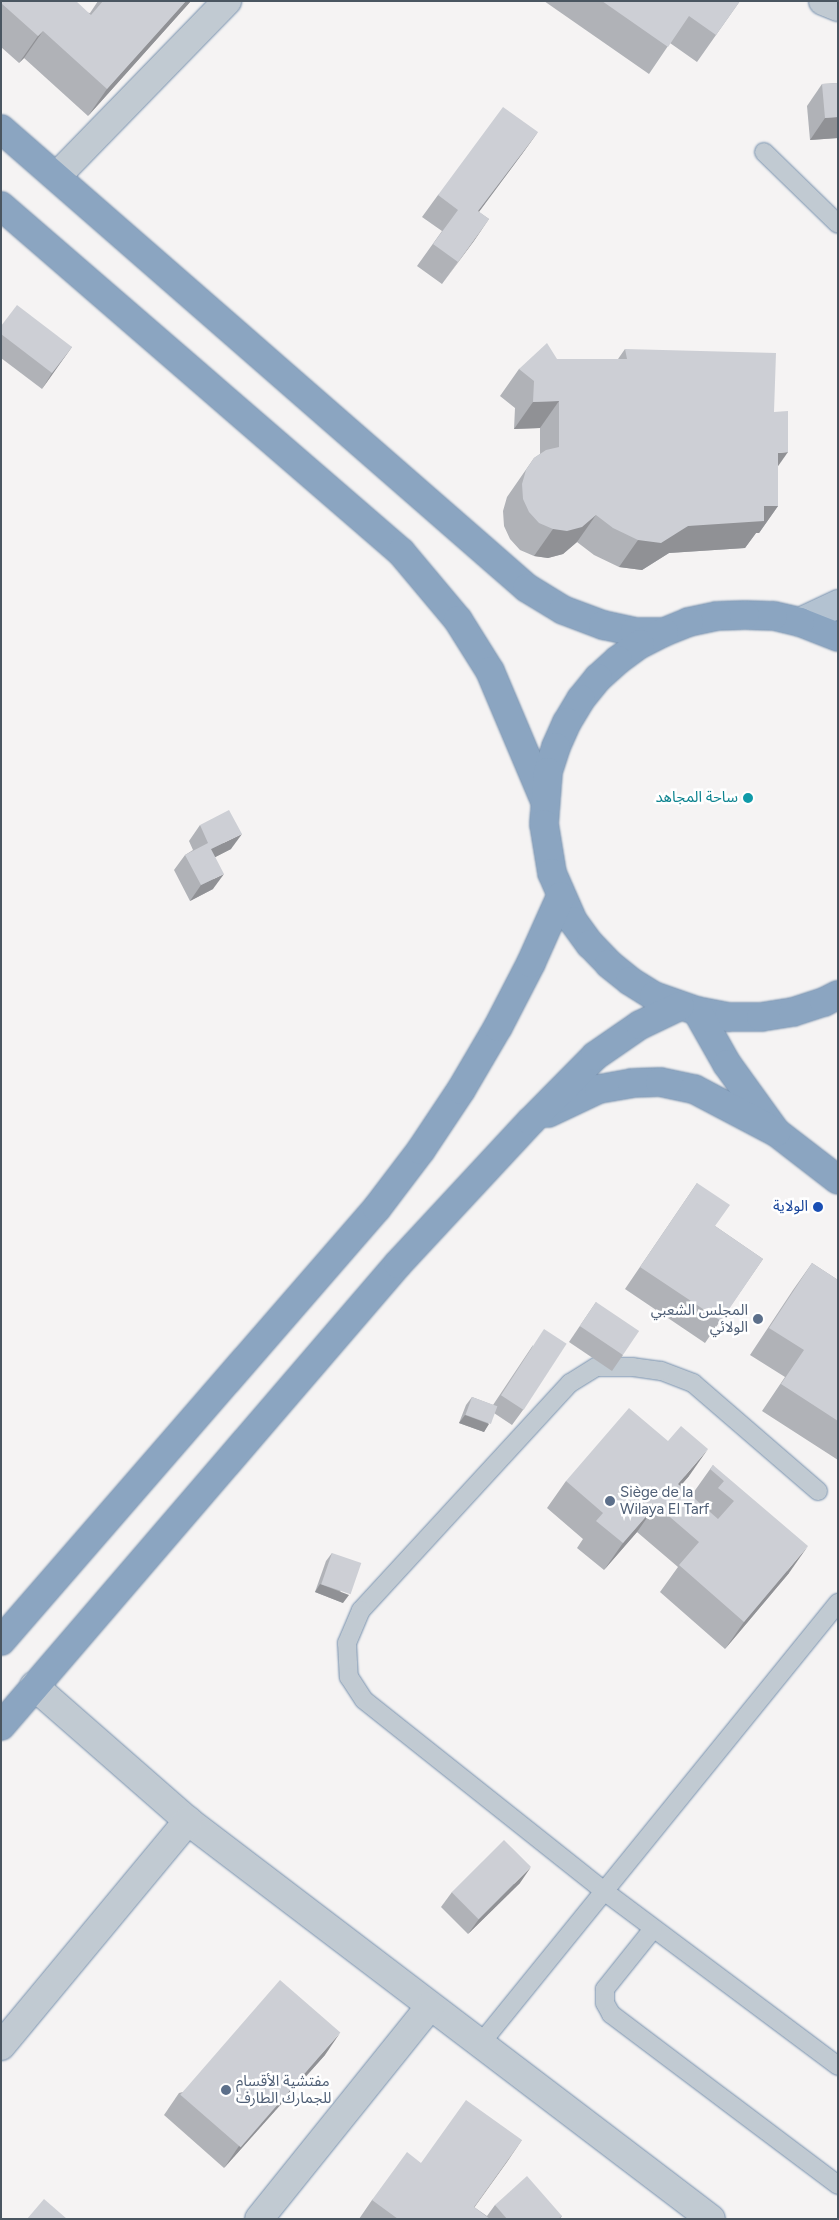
<!DOCTYPE html>
<html>
<head>
<meta charset="utf-8">
<style>
  body { margin:0 }
  #map { position:relative; width:839px; height:2220px; overflow:hidden; background:#f5f3f3; font-family:Figtree,"Noto Sans Arabic",sans-serif }
  div>[style] { position:absolute }
  .roads { filter:drop-shadow(0 0 1px #7690ad) drop-shadow(0 0 1px #7690ad) }
  .lane>* { height:18px; margin:-9px; padding:0 9px; transform-origin:9px; border-radius:9px; background:#c1cad2 }
  .street>* { height:28px; margin:-14px; padding:0 14px; transform-origin:14px; border-radius:14px; background:#c1cad2 }
  .primary>* { height:28px; margin:-14px; padding:0 14px; transform-origin:14px; border-radius:14px; background:#b3c2d1 }
  .highway>* { height:28px; margin:-14px; padding:0 14px; transform-origin:14px; border-radius:14px; background:#8ba5c1 }
  .wall>* { inset:0; background:#b0b2b7 }
  .shaded-wall>* { inset:0; background:#909195 }
  .building>* { inset:0; background:#cdcfd5; transform-origin:0 0 }
  .dots>* { width:14px; height:14px; translate:-50% -50%; box-sizing:border-box; border:2px solid #fff; border-radius:50% }
  span { translate:-50% -50%; white-space:nowrap; text-align:center; line-height:1.15; -webkit-text-stroke:5px #fff; paint-order:stroke }
  .culture-label { font-size:15px; color:#0d838f }
  .right { translate:-100% -50%; text-align:right }
  .transit-label { font-size:15px; color:#164399 }
  .service-label { font-size:15px; color:#4e5e75 }
  .left { translate:0 -50%; text-align:left }
  .frame { position:absolute; inset:0; border:2px solid #4a5661; pointer-events:none }
</style>
</head>
<body>
<div id="map">
  <div class="roads">
    <div class="lane">
      <i style="left:764px;top:152px;width:103px;rotate:44.2deg"></i>
      <i style="left:818px;top:1491px;width:165px;rotate:-139.2deg"></i>
      <i style="left:693px;top:1383px;width:34px;rotate:-159deg"></i>
      <i style="left:661px;top:1371px;width:28px;rotate:-172deg"></i>
      <i style="left:633px;top:1367px;width:37px;rotate:180deg"></i>
      <i style="left:596px;top:1367px;width:31px;rotate:148deg"></i>
      <i style="left:570px;top:1383px;width:309px;rotate:132.6deg"></i>
      <i style="left:361px;top:1610px;width:36px;rotate:113deg"></i>
      <i style="left:347px;top:1643px;width:34px;rotate:87deg"></i>
      <i style="left:349px;top:1677px;width:27px;rotate:57deg"></i>
      <i style="left:364px;top:1700px;width:307px;rotate:38.5deg"></i>
      <i style="left:604px;top:1891px;width:292px;rotate:36.8deg"></i>
      <i style="left:653px;top:1929px;width:77px;rotate:128.7deg"></i>
      <i style="left:605px;top:1989px;width:14px;rotate:90deg"></i>
      <i style="left:605px;top:2003px;width:13px;rotate:61deg"></i>
      <i style="left:611px;top:2014px;width:284px;rotate:37deg"></i>
      <i style="left:481px;top:2043px;width:567px;rotate:-50.95deg"></i>
    </div>
    <div class="street">
      <i style="left:823px;top:1px;width:16px;rotate:22deg"></i>
      <i style="left:57px;top:176px;width:244px;rotate:-45.8deg"></i>
      <i style="left:34px;top:1686px;width:205px;rotate:41.2deg"></i>
      <i style="left:188px;top:1821px;width:657px;rotate:37.27deg"></i>
      <i style="left:1px;top:2046px;width:293px;rotate:-50.3deg"></i>
      <i style="left:259px;top:2219px;width:273px;rotate:-51.2deg"></i>
    </div>
    <div class="primary">
      <i style="left:800px;top:622px;width:42px;rotate:-25.3deg"></i>
    </div>
    <div class="highway">
      <i style="left:1px;top:129px;width:698px;rotate:41.11deg"></i>
      <i style="left:527px;top:588px;width:42px;rotate:31.4deg"></i>
      <i style="left:563px;top:610px;width:43px;rotate:20.6deg"></i>
      <i style="left:603px;top:625px;width:33px;rotate:12deg"></i>
      <i style="left:635px;top:632px;width:29px"></i>
      <i style="left:1px;top:206px;width:529px;rotate:40.86deg"></i>
      <i style="left:401px;top:552px;width:89px;rotate:50deg"></i>
      <i style="left:458px;top:620px;width:60px;rotate:57.9deg"></i>
      <i style="left:490px;top:671px;width:139px;rotate:67.1deg"></i>
      <i style="left:838px;top:637px;width:41px;rotate:-158.5deg"></i>
      <i style="left:800px;top:622px;width:28px;rotate:-167deg"></i>
      <i style="left:773px;top:616px;width:28px;rotate:-178deg"></i>
      <i style="left:745px;top:615px;width:28px;rotate:178deg"></i>
      <i style="left:717px;top:616px;width:29px;rotate:168deg"></i>
      <i style="left:689px;top:622px;width:27px;rotate:158deg"></i>
      <i style="left:664px;top:632px;width:27px;rotate:153deg"></i>
      <i style="left:640px;top:644px;width:27px;rotate:144deg"></i>
      <i style="left:618px;top:660px;width:27px;rotate:138deg"></i>
      <i style="left:598px;top:678px;width:27px;rotate:129deg"></i>
      <i style="left:581px;top:699px;width:27px;rotate:121deg"></i>
      <i style="left:567px;top:722px;width:27px;rotate:114deg"></i>
      <i style="left:556px;top:747px;width:26px;rotate:108deg"></i>
      <i style="left:548px;top:772px;width:52px;rotate:94.4deg"></i>
      <i style="left:544px;top:824px;width:50px;rotate:80.7deg"></i>
      <i style="left:552px;top:873px;width:52px;rotate:66.4deg"></i>
      <i style="left:573px;top:921px;width:29px;rotate:54deg"></i>
      <i style="left:590px;top:944px;width:28px;rotate:46deg"></i>
      <i style="left:609px;top:964px;width:27px;rotate:39deg"></i>
      <i style="left:630px;top:981px;width:28px;rotate:32deg"></i>
      <i style="left:654px;top:996px;width:46px;rotate:19.2deg"></i>
      <i style="left:697px;top:1011px;width:33px;rotate:11deg"></i>
      <i style="left:729px;top:1017px;width:32px"></i>
      <i style="left:761px;top:1017px;width:32px;rotate:-9deg"></i>
      <i style="left:793px;top:1012px;width:33px;rotate:-18deg"></i>
      <i style="left:824px;top:1002px;width:16px;rotate:-27deg"></i>
      <i style="left:697px;top:1011px;width:61px;rotate:60.5deg"></i>
      <i style="left:727px;top:1064px;width:84px;rotate:54.2deg"></i>
      <i style="left:776px;top:1132px;width:78px;rotate:37.7deg"></i>
      <i style="left:548px;top:1113px;width:56px;rotate:-25.2deg"></i>
      <i style="left:599px;top:1089px;width:34px;rotate:-10deg"></i>
      <i style="left:632px;top:1083px;width:28px;rotate:-2deg"></i>
      <i style="left:660px;top:1082px;width:35px;rotate:12deg"></i>
      <i style="left:694px;top:1089px;width:93px;rotate:27.7deg"></i>
      <i style="left:1px;top:1641px;width:573px;rotate:-49.03deg"></i>
      <i style="left:377px;top:1208px;width:73px;rotate:-52.8deg"></i>
      <i style="left:421px;top:1150px;width:72px;rotate:-56.3deg"></i>
      <i style="left:461px;top:1090px;width:73px;rotate:-59.6deg"></i>
      <i style="left:498px;top:1027px;width:72px;rotate:-62.7deg"></i>
      <i style="left:531px;top:963px;width:73px;rotate:-65.9deg"></i>
      <i style="left:1px;top:1726px;width:609px;rotate:-49.33deg"></i>
      <i style="left:398px;top:1264px;width:195px;rotate:-47.1deg"></i>
      <i style="left:531px;top:1121px;width:91px;rotate:-45.4deg"></i>
      <i style="left:595px;top:1056px;width:55px;rotate:-34.6deg"></i>
      <i style="left:640px;top:1025px;width:44px;rotate:-25.4deg"></i>
    </div>
  </div>
  <div class="wall">
    <i style="clip-path:polygon(1px 1px,90px 13px,98px 1px,191px 1px,88px 116px,24px 58px,19px 63px,1px 47px)"></i>
    <i style="clip-path:polygon(544px 1px,740px 1px,697px 62px,670px 43px,649px 74px)"></i>
    <i style="clip-path:polygon(838px 83px,838px 138px,810px 140px,807px 106px,822px 84px)"></i>
    <i style="clip-path:polygon(538px 132px,522px 154px,479px 212px,489px 219px,442px 284px,417px 266px,442px 231px,422px 217px,438px 195px)"></i>
    <i style="clip-path:polygon(1px 326px,72px 347px,42px 389px,1px 358px)"></i>
    <i style="clip-path:polygon(625px 349px,774px 412px,778px 466px,778px 506px,759px 533px,756px 533px,745px 548px,669px 553px,642px 570px,619px 567px,594px 555px,577px 542px,563px 554px,548px 558px,534px 556px,520px 550px,510px 539px,504px 526px,503px 511px,507px 497px,534px 458px,540px 454px,540px 428px,514px 429px,515px 408px,500px 396px,519px 369px,557px 359px,618px 359px)"></i>
    <i style="clip-path:polygon(200px 825px,231px 849px,215px 857px,213px 889px,190px 901px,174px 870px,185px 855px,193px 850px,189px 841px)"></i>
    <i style="clip-path:polygon(697px 1183px,715px 1226px,763px 1259px,705px 1343px,625px 1289px)"></i>
    <i style="clip-path:polygon(812px 1263px,838px 1280px,838px 1460px,762px 1411px,785px 1377px,750px 1355px,793px 1290px)"></i>
    <i style="clip-path:polygon(596px 1302px,623px 1355px,612px 1371px,569px 1342px)"></i>
    <i style="clip-path:polygon(533px 1345px,523px 1410px,512px 1425px,494px 1413px,484px 1432px,459px 1423px,466px 1405px,472px 1397px,493px 1405px)"></i>
    <i style="clip-path:polygon(713px 1465px,789px 1573px,725px 1649px,660px 1592px,678px 1567px,637px 1532px,604px 1570px,577px 1548px,583px 1539px,547px 1508px,566px 1481px,689px 1476px,680px 1486px,691px 1496px)"></i>
    <i style="clip-path:polygon(332px 1553px,343px 1603px,315px 1592px,326px 1561px)"></i>
    <i style="clip-path:polygon(520px 1883px,468px 1934px,441px 1907px,452px 1892px)"></i>
    <i style="clip-path:polygon(325px 2055px,224px 2168px,164px 2115px,179px 2093px)"></i>
    <i style="clip-path:polygon(522px 2140px,474px 2207px,487px 2216px,495px 2205px,562px 2216px,560px 2219px,359px 2219px,372px 2200px,421px 2163px)"></i>
  </div>
  <div class="shaded-wall">
    <i style="clip-path:polygon(186px 1px,191px 1px,88px 116px,107px 89px)"></i>
    <i style="clip-path:polygon(43px 31px,24px 58px,19px 63px,38px 36px)"></i>
    <i style="clip-path:polygon(838px 117px,838px 138px,810px 140px,825px 118px)"></i>
    <i style="clip-path:polygon(538px 132px,522px 154px,463px 233px,478px 211px)"></i>
    <i style="clip-path:polygon(489px 219px,474px 241px,442px 284px,458px 262px)"></i>
    <i style="clip-path:polygon(72px 347px,61px 362px,42px 389px,52px 373px)"></i>
    <i style="clip-path:polygon(559px 401px,540px 428px,514px 429px,533px 402px)"></i>
    <i style="clip-path:polygon(788px 452px,769px 479px,778px 453px)"></i>
    <i style="clip-path:polygon(764px 506px,778px 506px,759px 533px,756px 533px,745px 548px,669px 553px,642px 570px,619px 567px,638px 540px,688px 526px)"></i>
    <i style="clip-path:polygon(596px 515px,577px 542px,563px 554px,548px 558px,534px 556px,553px 529px)"></i>
    <i style="clip-path:polygon(242px 834px,231px 849px,200px 865px,211px 849px)"></i>
    <i style="clip-path:polygon(224px 874px,213px 889px,190px 901px,201px 885px)"></i>
    <i style="clip-path:polygon(465px 1415px,489px 1424px,484px 1432px,459px 1423px)"></i>
    <i style="clip-path:polygon(708px 1449px,689px 1476px,659px 1511px,678px 1484px)"></i>
    <i style="clip-path:polygon(656px 1505px,637px 1532px,604px 1570px,623px 1543px)"></i>
    <i style="clip-path:polygon(808px 1546px,789px 1573px,725px 1649px,744px 1622px)"></i>
    <i style="clip-path:polygon(320px 1584px,349px 1595px,343px 1603px,315px 1592px)"></i>
    <i style="clip-path:polygon(531px 1867px,520px 1883px,468px 1934px,479px 1919px)"></i>
    <i style="clip-path:polygon(340px 2033px,325px 2055px,224px 2168px,239px 2146px)"></i>
    <i style="clip-path:polygon(522px 2140px,507px 2162px,466px 2219px,474px 2207px)"></i>
  </div>
  <div class="building">
    <i style="clip-path:polygon(1px 1px,76px 1px,91px 15px,103px 1px,186px 1px,107px 89px,43px 31px,38px 36px,1px 3px)"></i>
    <i style="clip-path:polygon(602px 1px,740px 1px,716px 35px,689px 16px,668px 47px)"></i>
    <i style="clip-path:polygon(838px 83px,838px 117px,825px 118px,822px 84px)"></i>
    <i style="clip-path:polygon(503px 107px,538px 132px,478px 211px,489px 219px,458px 262px,433px 244px,458px 210px,438px 195px)"></i>
    <i style="clip-path:polygon(17px 305px,72px 347px,52px 373px,1px 334px,1px 326px)"></i>
    <i style="clip-path:polygon(547px 343px,557px 359px,627px 359px,625px 349px,776px 353px,774px 412px,788px 411px,788px 452px,778px 453px,778px 506px,764px 506px,764px 521px,688px 526px,661px 543px,638px 540px,613px 528px,596px 515px,582px 527px,567px 531px,553px 529px,539px 523px,529px 512px,523px 499px,522px 484px,526px 470px,534px 458px,546px 450px,559px 447px,559px 401px,533px 402px,534px 381px,519px 369px)"></i>
    <i style="clip-path:polygon(229px 810px,242px 834px,211px 849px,224px 874px,201px 885px,185px 855px,208px 843px,200px 825px)"></i>
    <i style="clip-path:polygon(697px 1183px,730px 1205px,715px 1226px,763px 1259px,721px 1321px,640px 1267px)"></i>
    <i style="clip-path:polygon(812px 1263px,838px 1280px,838px 1421px,781px 1384px,804px 1350px,769px 1328px)"></i>
    <i style="left:596px;top:1302px;width:52px;height:29px;rotate:34deg"></i>
    <i style="left:544px;top:1329px;width:27px;height:79px;rotate:33deg"></i>
    <i style="left:472px;top:1397px;width:27px;height:19px;rotate:20deg"></i>
    <i style="clip-path:polygon(629px 1408px,668px 1441px,681px 1426px,708px 1449px,678px 1484px,718px 1519px,734px 1501px,718px 1488px,724px 1481px,710px 1469px,713px 1465px,808px 1546px,744px 1622px,679px 1565px,699px 1542px,656px 1505px,623px 1543px,596px 1521px,603px 1513px,566px 1481px)"></i>
    <i style="left:332px;top:1553px;width:31px;height:33px;rotate:19deg"></i>
    <i style="left:504px;top:1840px;width:38px;height:74px;rotate:45deg"></i>
    <i style="left:280px;top:1980px;width:80px;height:152px;rotate:41deg"></i>
    <i style="clip-path:polygon(466px 2100px,522px 2140px,474px 2207px,490px 2219px,398px 2219px,372px 2200px,407px 2152px,421px 2163px)"></i>
    <i style="clip-path:polygon(527px 2176px,562px 2216px,558px 2219px,507px 2219px,495px 2205px)"></i>
    <i style="clip-path:polygon(44px 2199px,67px 2219px,27px 2219px)"></i>
  </div>
  <div class="dots">
    <i style="left:748px;top:798px;background:#0f9aa8"></i>
    <i style="left:818px;top:1207px;background:#1a4fb4"></i>
    <i style="left:758px;top:1319px;background:#5c6f8a"></i>
    <i style="left:610px;top:1501px;background:#5c6f8a"></i>
    <i style="left:226px;top:2090px;background:#5c6f8a"></i>
  </div>
  <div class="culture-label">
    <span class="right" style="left:738px;top:798px">ساحة المجاهد</span>
  </div>
  <div class="transit-label">
    <span class="right" style="left:808px;top:1207px">الولاية</span>
  </div>
  <div class="service-label">
    <span class="right" style="left:748px;top:1319px">المجلس الشعبي<br>الولائي</span>
    <span class="left" style="left:620px;top:1501px">Siège de la<br>Wilaya El Tarf</span>
    <span class="left" style="left:236px;top:2090px">مفتشية الأقسام<br>للجمارك الطارف</span>
  </div>
  <div class="frame"></div>
</div>
</body>
</html>
